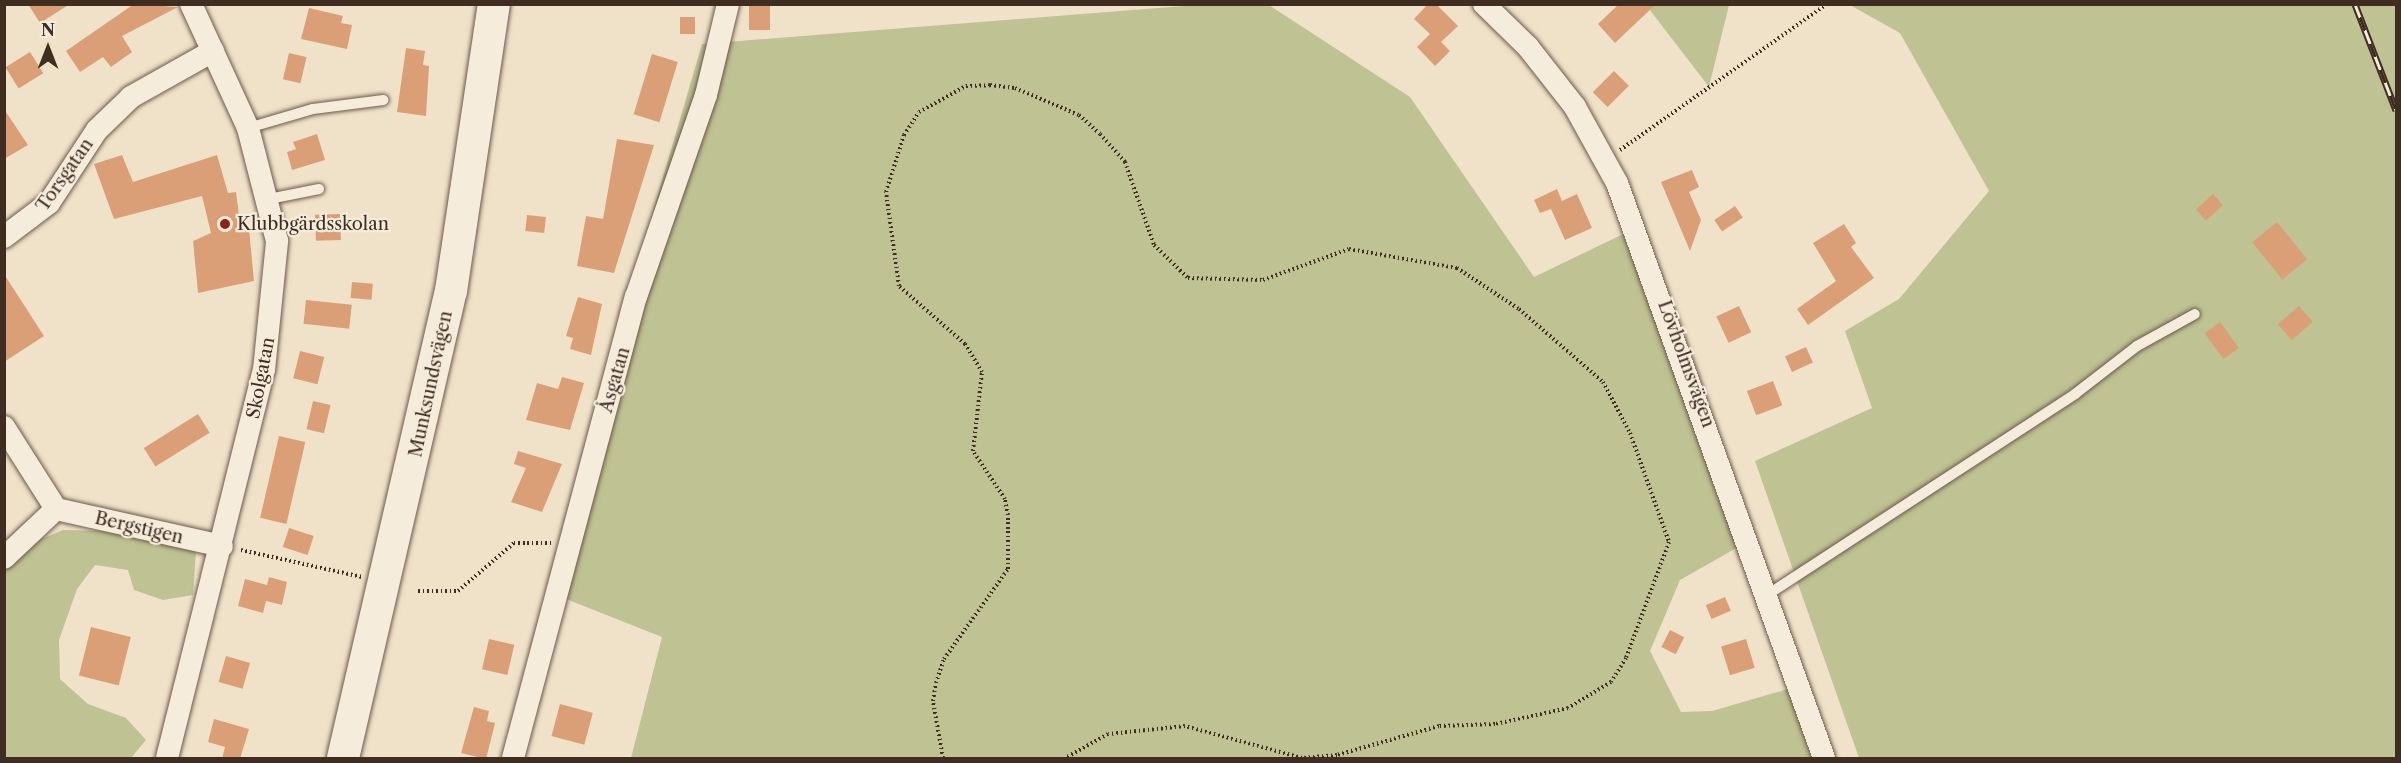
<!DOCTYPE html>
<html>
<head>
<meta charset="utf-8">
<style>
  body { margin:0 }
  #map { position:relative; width:2401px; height:763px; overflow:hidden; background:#f0e2c9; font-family:"Libre Caslon Text",serif }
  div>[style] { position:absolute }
  .green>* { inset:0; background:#bfc293 }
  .building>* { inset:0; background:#db9f78; transform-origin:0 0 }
  .path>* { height:4px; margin-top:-2px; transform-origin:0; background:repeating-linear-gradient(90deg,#402d21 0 1.5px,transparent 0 4.5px) }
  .roads { filter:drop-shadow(0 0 2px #6c5a4b) drop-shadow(0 0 2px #6c5a4b) }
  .lane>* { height:10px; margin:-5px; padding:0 5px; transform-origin:5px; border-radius:5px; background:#f5ecdc }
  .street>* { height:22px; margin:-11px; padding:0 11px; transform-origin:11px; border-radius:11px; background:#f5ecdc }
  .secondary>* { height:32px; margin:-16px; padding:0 16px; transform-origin:16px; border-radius:16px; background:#f5ecdc }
  .rail>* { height:7px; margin-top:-3.5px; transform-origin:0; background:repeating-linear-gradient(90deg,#f5ecdc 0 14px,#402d21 0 28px); box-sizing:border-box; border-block:2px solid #402d21 }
  .dots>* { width:16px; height:16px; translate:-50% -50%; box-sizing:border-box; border:3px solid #f5ecdc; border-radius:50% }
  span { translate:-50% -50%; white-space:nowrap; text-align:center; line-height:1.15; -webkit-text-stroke:4.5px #f5ecdc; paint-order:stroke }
  .street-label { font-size:18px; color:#402d21 }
  .poi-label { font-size:18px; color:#402d21 }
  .left { translate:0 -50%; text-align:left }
  .frame { position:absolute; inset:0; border:6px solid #402d21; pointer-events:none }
  .north { position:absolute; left:18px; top:18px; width:60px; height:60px; -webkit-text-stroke:4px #f5ecdc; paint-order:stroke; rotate:0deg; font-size:16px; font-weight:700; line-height:24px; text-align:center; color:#402d21 }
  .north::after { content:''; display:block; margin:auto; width:21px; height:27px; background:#402d21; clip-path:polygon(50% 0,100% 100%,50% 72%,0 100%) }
</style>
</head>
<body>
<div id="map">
  <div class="green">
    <i style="clip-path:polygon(1196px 5px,1269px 5px,1410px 97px,1534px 277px,1644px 224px,1754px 538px,1680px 580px,1650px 651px,1681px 712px,1712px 711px,1788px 689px,1812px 758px,631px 758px,662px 637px,551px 593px,623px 314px,702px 44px)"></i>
    <i style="clip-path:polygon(1646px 5px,1729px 5px,1709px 87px)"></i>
    <i style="clip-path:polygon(1850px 5px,2396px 5px,2396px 758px,1859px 758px,1755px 461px,1872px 408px,1845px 331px,1899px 299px,1989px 191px,1900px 33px)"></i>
    <i style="clip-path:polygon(63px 530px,107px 531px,196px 551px,193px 595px,163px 600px,134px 590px,128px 570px,95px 565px,77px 589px,59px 640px,60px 679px,88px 704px,126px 718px,146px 740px,131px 758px,5px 758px,5px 554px)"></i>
  </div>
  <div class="building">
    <i style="clip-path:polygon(28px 4px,70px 4px,40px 23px)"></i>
    <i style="clip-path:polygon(134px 4px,178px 7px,122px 36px,132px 52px,111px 67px,103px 57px,80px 72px,66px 51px)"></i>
    <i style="left:749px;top:4px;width:21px;height:26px"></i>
    <i style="clip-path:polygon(1428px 4px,1436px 4px,1458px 26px,1441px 42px,1450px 51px,1435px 66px,1417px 47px,1430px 34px,1414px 19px)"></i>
    <i style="clip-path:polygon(1619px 4px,1656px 4px,1615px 43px,1598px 24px)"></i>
    <i style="clip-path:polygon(309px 8px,343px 16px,341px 23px,352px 25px,347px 49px,301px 39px)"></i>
    <i style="left:680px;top:17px;width:15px;height:17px"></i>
    <i style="clip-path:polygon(406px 48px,425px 51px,423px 65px,429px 66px,426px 116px,397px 112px)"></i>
    <i style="left:30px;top:52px;width:25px;height:29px;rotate:58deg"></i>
    <i style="left:289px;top:53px;width:18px;height:27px;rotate:13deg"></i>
    <i style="left:652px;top:54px;width:27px;height:63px;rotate:17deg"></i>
    <i style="left:1614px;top:71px;width:21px;height:30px;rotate:45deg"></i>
    <i style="clip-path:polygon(4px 109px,28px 145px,4px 159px)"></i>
    <i style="clip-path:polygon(317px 134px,325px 160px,292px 170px,287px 152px,296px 149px,293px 142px)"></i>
    <i style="clip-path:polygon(617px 139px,654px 145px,614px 273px,577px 266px,586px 216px,603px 219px)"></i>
    <i style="clip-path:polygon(122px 155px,133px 182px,217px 155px,228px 193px,236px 192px,241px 230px,249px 229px,254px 281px,198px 293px,193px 241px,211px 233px,202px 196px,114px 219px,94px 164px)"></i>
    <i style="clip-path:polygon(1692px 170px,1699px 187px,1689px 192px,1701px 220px,1690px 251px,1661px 182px)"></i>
    <i style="clip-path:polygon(1557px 189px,1562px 201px,1577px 194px,1592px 228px,1565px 240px,1551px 209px,1540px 213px,1534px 200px)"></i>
    <i style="left:2213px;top:194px;width:15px;height:23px;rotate:48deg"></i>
    <i style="left:1735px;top:206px;width:14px;height:25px;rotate:56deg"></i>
    <i style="left:340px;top:214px;width:26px;height:25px;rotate:88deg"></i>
    <i style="left:527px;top:215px;width:19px;height:16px;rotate:6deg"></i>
    <i style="left:2277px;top:222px;width:48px;height:32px;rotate:51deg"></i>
    <i style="clip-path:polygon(1844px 224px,1856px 243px,1851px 247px,1874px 278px,1808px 325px,1797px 309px,1836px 281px,1813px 243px)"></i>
    <i style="clip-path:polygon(4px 274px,44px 336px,4px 362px)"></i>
    <i style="left:352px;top:282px;width:21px;height:16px;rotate:5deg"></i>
    <i style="clip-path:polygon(578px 297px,602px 304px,591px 355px,570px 349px,573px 338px,566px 336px)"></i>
    <i style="left:306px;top:300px;width:46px;height:24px;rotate:6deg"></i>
    <i style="left:1739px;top:306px;width:29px;height:25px;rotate:65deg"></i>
    <i style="left:2299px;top:306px;width:21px;height:28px;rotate:49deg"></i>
    <i style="left:2220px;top:322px;width:32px;height:19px;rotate:54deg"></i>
    <i style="left:1806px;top:347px;width:17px;height:23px;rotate:66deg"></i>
    <i style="left:300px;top:351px;width:25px;height:28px;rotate:14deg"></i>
    <i style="clip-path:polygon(562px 377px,584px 383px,570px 430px,526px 420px,537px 383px,558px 389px)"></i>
    <i style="left:1773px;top:381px;width:26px;height:28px;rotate:69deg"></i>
    <i style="left:313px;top:401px;width:18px;height:29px;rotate:13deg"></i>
    <i style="left:198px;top:414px;width:22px;height:64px;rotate:58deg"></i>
    <i style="left:279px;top:436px;width:27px;height:84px;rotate:13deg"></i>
    <i style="clip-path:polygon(518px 451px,562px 464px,542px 512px,511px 502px,526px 468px,514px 464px)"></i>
    <i style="left:289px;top:528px;width:26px;height:20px;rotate:18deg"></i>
    <i style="clip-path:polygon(269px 577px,287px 582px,282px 605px,266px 601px,263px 613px,238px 606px,245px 579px,267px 585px)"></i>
    <i style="left:1725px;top:597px;width:15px;height:21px;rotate:67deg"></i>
    <i style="left:91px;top:627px;width:41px;height:50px;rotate:14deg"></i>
    <i style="left:1670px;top:630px;width:16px;height:19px;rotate:27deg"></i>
    <i style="left:489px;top:639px;width:26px;height:31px;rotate:13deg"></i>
    <i style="left:1746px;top:639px;width:30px;height:26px;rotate:73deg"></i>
    <i style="left:226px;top:656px;width:25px;height:27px;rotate:16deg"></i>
    <i style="left:560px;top:704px;width:34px;height:33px;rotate:15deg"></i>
    <i style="clip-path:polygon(474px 707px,489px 711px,487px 721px,495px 723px,486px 759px,461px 753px)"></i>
    <i style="clip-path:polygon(214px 719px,249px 729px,240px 759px,222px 759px,225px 747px,208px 742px)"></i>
  </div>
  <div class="path">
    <i style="left:1620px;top:150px;width:253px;rotate:-35.2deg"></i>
    <i style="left:241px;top:550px;width:124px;rotate:12.6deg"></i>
    <i style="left:418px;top:591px;width:40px"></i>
    <i style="left:458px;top:591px;width:74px;rotate:-40.6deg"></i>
    <i style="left:514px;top:543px;width:37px"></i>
    <i style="left:943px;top:758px;width:58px;rotate:-100deg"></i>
    <i style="left:933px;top:701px;width:18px;rotate:-81deg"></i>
    <i style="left:936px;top:683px;width:25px;rotate:-72deg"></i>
    <i style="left:944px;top:659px;width:110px;rotate:-54.6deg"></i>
    <i style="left:1008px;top:569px;width:54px;rotate:-90deg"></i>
    <i style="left:1008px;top:515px;width:16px;rotate:-101deg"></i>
    <i style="left:1005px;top:499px;width:58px;rotate:-123.7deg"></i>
    <i style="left:973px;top:451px;width:80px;rotate:-83.5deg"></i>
    <i style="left:982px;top:372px;width:33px;rotate:-121deg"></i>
    <i style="left:965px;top:344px;width:88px;rotate:-138.7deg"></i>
    <i style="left:899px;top:286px;width:95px;rotate:-97.9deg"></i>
    <i style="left:886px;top:192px;width:60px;rotate:-72.5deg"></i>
    <i style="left:904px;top:135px;width:27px;rotate:-57deg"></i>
    <i style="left:919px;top:112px;width:54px;rotate:-29deg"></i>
    <i style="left:966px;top:86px;width:24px;rotate:-2deg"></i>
    <i style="left:990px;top:85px;width:25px;rotate:7deg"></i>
    <i style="left:1015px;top:88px;width:69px;rotate:22.9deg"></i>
    <i style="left:1079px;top:115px;width:28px;rotate:42deg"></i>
    <i style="left:1100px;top:134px;width:38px;rotate:48deg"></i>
    <i style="left:1125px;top:162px;width:88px;rotate:70.7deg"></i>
    <i style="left:1154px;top:245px;width:47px;rotate:44.1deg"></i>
    <i style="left:1188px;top:278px;width:75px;rotate:1.5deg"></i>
    <i style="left:1263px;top:280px;width:91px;rotate:-19.8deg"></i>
    <i style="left:1349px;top:249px;width:110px;rotate:10deg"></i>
    <i style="left:1457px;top:268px;width:74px;rotate:33.5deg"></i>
    <i style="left:1519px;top:309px;width:111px;rotate:41deg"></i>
    <i style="left:1603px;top:382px;width:58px;rotate:62.1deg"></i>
    <i style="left:1630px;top:433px;width:116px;rotate:70.3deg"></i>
    <i style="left:1669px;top:542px;width:124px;rotate:110.3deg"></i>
    <i style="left:1626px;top:658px;width:28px;rotate:122deg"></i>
    <i style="left:1611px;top:682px;width:50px;rotate:148.8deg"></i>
    <i style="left:1568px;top:708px;width:75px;rotate:167.6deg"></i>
    <i style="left:1495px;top:724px;width:56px;rotate:178deg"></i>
    <i style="left:1439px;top:726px;width:106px;rotate:164.1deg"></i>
    <i style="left:1337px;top:755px;width:35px;rotate:175deg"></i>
    <i style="left:1302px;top:758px;width:121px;rotate:-164.7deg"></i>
    <i style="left:1185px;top:726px;width:77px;rotate:174.1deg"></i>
    <i style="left:1108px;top:734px;width:49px;rotate:150.8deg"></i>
  </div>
  <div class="roads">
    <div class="lane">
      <i style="left:248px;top:128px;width:68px;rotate:-16.3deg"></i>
      <i style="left:313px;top:109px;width:71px;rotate:-7.3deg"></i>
      <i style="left:269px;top:199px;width:51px;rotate:-11.3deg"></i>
      <i style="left:1767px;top:595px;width:368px;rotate:-33.1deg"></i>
      <i style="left:2075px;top:394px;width:78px;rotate:-37.7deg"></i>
      <i style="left:2137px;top:346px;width:66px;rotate:-28.9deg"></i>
    </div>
    <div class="street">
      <i style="left:1484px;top:4px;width:62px;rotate:44.3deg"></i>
      <i style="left:1528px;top:47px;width:76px;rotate:51.9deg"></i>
      <i style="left:1575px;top:107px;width:87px;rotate:61.1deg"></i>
      <i style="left:1617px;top:183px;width:611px;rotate:70.2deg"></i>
      <i style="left:4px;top:237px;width:56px;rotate:-37.1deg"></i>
      <i style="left:49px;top:203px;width:87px;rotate:-56.7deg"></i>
      <i style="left:97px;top:130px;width:47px;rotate:-44.1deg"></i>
      <i style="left:131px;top:97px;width:94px;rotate:-29.3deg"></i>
      <i style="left:4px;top:427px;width:97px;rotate:57.6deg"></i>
      <i style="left:56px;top:509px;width:170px;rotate:12.6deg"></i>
      <i style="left:4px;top:558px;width:71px;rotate:-43.3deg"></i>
      <i style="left:167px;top:758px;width:400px;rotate:-76deg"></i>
      <i style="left:264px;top:370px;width:130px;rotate:-84.2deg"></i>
      <i style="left:277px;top:241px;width:117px;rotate:-104.4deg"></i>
      <i style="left:248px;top:128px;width:136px;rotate:-114.7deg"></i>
      <i style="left:513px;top:758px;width:477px;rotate:-75.1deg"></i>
      <i style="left:636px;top:297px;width:214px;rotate:-70.9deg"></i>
      <i style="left:706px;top:95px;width:94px;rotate:-76.4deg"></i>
    </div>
    <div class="secondary">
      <i style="left:343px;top:758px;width:479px;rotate:-77deg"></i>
      <i style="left:451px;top:291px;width:290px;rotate:-81.5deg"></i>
    </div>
  </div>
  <div class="rail">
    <i style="left:2355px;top:4px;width:114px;rotate:68.9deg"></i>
  </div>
  <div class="dots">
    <i style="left:225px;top:224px;background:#8f2418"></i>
  </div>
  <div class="street-label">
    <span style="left:65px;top:175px;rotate:-55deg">Torsgatan</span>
    <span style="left:1686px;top:364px;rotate:70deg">Lövholmsvägen</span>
    <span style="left:261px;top:378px;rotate:-79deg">Skolgatan</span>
    <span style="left:615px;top:380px;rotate:-74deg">Åsgatan</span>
    <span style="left:431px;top:384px;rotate:-78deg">Munksundsvägen</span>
    <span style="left:139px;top:528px;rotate:13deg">Bergstigen</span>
  </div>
  <div class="poi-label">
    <span class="left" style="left:237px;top:224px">Klubbgärdsskolan</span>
  </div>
  <div class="frame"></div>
  <div class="north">N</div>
</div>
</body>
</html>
